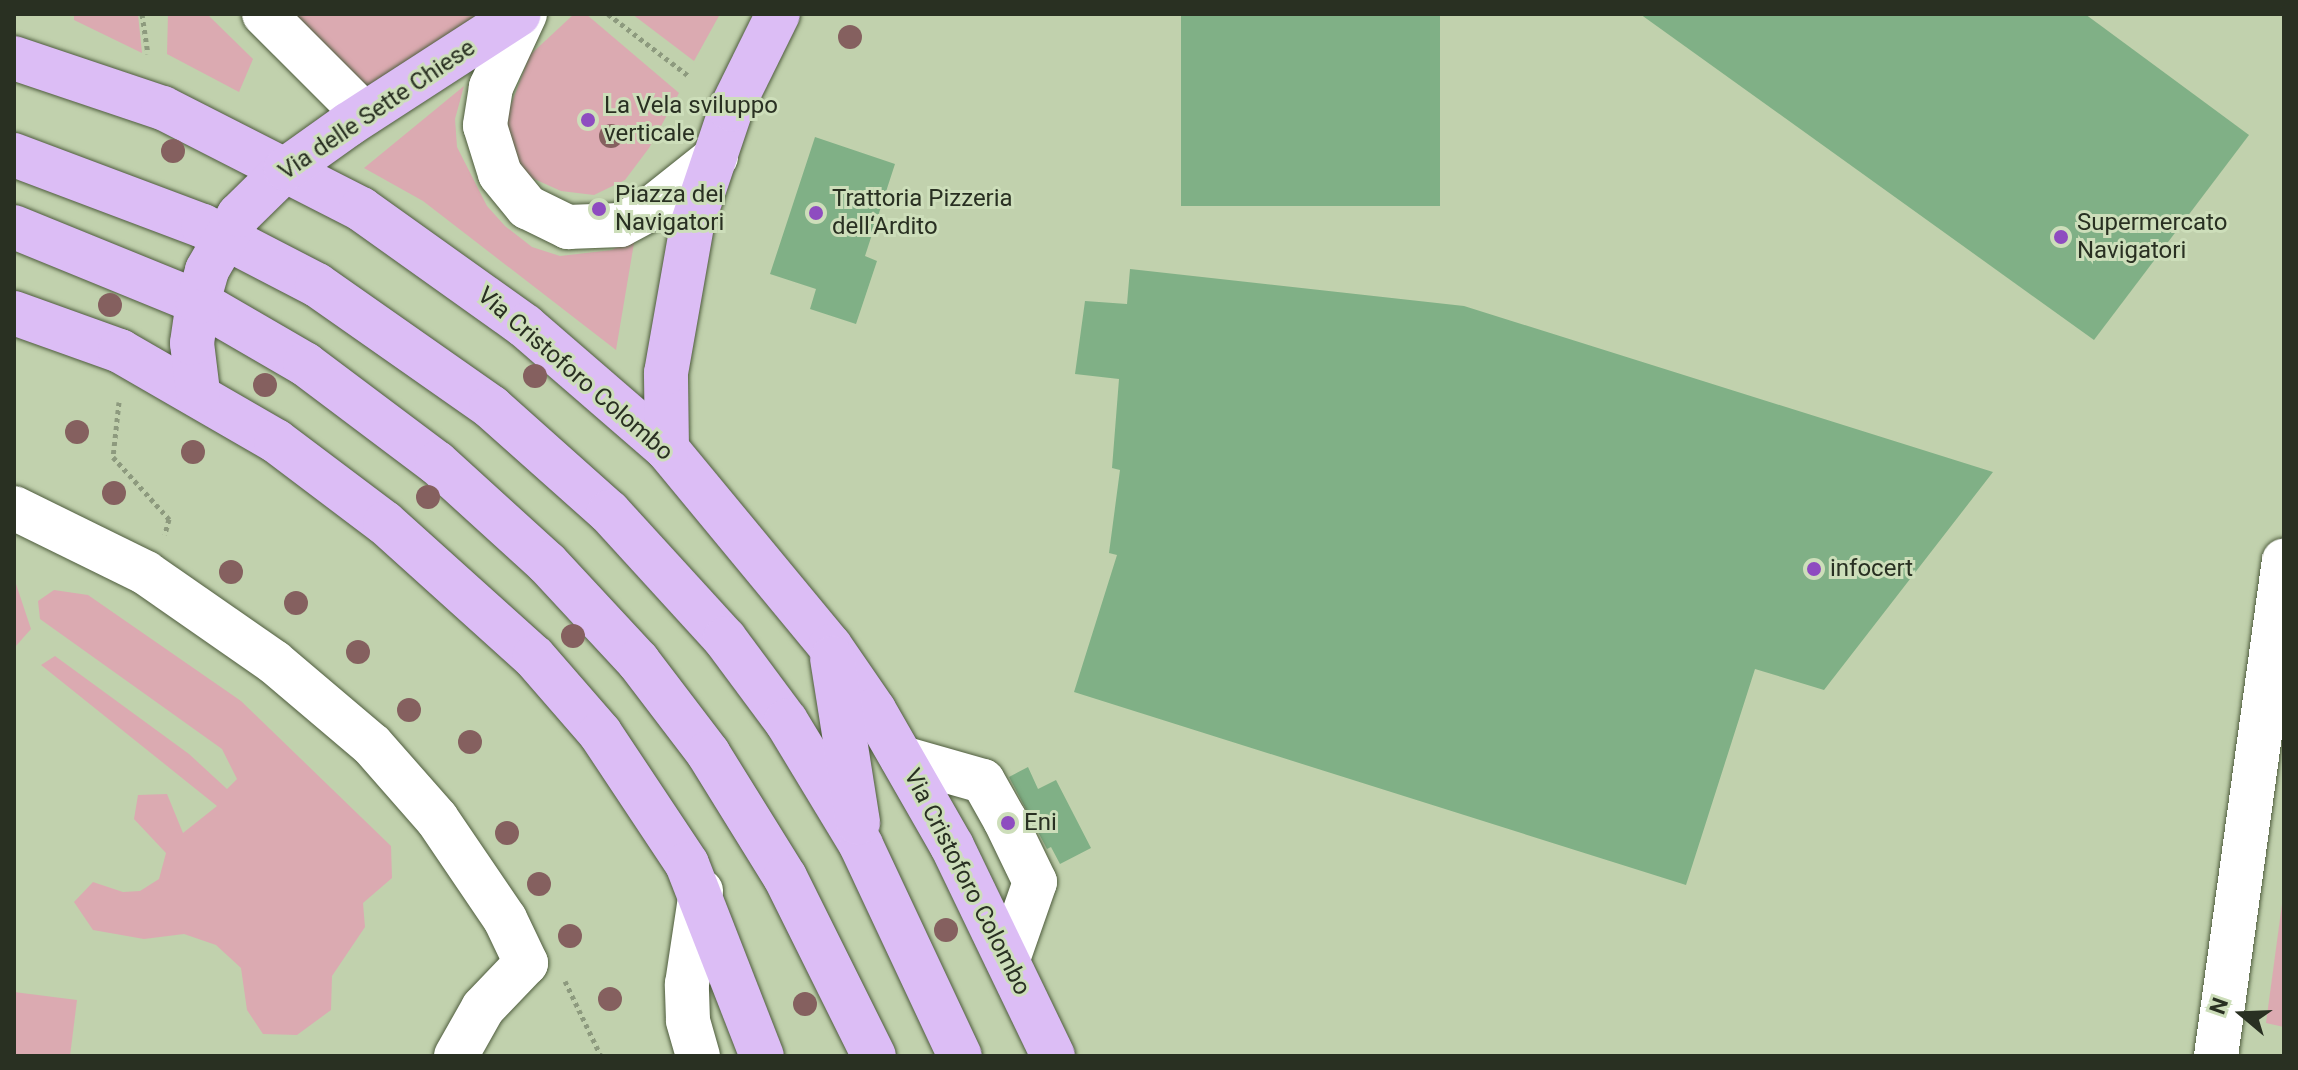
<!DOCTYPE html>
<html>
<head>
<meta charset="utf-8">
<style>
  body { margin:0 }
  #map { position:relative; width:2298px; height:1070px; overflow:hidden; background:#c1d1ad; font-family:Roboto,sans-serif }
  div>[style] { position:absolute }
  .green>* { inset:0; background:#dbaab1 }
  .building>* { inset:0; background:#80b086; transform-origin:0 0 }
  .path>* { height:5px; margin-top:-2.5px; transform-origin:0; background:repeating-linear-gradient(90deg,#8d9a7e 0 4px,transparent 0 8px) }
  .roads { filter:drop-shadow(0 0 2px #4e5c3d) drop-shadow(0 0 2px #4e5c3d) }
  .minor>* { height:44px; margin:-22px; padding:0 22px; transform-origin:22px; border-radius:22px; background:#fff }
  .major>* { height:44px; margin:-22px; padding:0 22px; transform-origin:22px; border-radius:22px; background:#dcbdf5 }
  .trees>* { width:24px; height:24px; margin:-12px; border-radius:50%; background:#85605f }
  .dots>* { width:22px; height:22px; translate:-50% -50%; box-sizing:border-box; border:4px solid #cddeba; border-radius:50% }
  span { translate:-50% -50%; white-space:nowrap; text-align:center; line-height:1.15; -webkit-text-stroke:6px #cddeba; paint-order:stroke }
  .poi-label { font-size:24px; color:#293022 }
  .left { translate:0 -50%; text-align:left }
  .street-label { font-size:24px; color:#293022 }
  .frame { position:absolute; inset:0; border:16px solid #293022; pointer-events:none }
  .north { position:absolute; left:2202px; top:974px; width:80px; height:80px; -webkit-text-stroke:6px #cddeba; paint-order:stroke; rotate:289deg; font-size:22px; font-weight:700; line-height:32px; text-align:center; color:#293022 }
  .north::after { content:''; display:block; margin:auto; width:28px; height:36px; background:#293022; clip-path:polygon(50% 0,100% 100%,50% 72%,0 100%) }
</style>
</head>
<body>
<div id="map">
  <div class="green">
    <i style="clip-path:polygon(74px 14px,138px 14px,142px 53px,74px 20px)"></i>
    <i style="clip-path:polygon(168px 14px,207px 14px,253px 59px,239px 92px,167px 54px)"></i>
    <i style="clip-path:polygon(294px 14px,484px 14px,368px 91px)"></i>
    <i style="clip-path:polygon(574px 14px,586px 14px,679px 93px,649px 148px,625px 180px,594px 195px,561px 191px,532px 178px,522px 169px,504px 123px,530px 55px)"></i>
    <i style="clip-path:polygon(632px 14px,720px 14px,694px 61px)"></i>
    <i style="clip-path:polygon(464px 86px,455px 119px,457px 147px,487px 206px,505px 226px,532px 247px,560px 256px,612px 250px,635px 237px,616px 350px,423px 201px,364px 168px)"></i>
    <i style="clip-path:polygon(14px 578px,31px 629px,15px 647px,14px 647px)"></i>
    <i style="clip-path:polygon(54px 590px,88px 595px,241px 701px,391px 846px,392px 878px,363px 903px,365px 927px,332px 976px,331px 1010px,297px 1035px,263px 1034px,247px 1010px,241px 968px,216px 945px,184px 934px,144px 939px,93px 930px,74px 902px,93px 882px,123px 892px,140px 891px,159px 879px,166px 853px,134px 819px,138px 795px,167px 794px,183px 833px,217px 806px,41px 665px,55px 656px,189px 754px,227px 789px,237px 779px,222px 749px,40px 619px,38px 601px)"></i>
    <i style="clip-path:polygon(2284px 889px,2284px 1027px,2266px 1023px)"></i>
    <i style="clip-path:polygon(14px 992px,77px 1000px,70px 1056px,14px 1056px)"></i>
  </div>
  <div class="building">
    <i style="left:1181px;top:14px;width:259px;height:192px"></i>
    <i style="clip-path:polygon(1640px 14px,2085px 14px,2249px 135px,2094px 340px)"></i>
    <i style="clip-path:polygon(815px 137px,895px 164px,865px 256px,877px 261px,856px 324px,810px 309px,816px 289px,770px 274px)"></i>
    <i style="clip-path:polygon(1130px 269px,1464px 306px,1993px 472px,1824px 690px,1755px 669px,1686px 885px,1074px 692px,1117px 555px,1109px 553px,1120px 470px,1112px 468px,1119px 379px,1075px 374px,1085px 301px,1127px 304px)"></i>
    <i style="clip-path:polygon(1028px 767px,1038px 789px,1056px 780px,1091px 848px,1060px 864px,1051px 847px,1047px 849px,1009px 777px)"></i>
  </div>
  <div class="path">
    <i style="left:142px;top:14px;width:40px;rotate:81.5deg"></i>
    <i style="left:608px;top:14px;width:103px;rotate:37.5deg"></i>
    <i style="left:119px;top:402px;width:55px;rotate:96.2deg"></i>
    <i style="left:113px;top:457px;width:84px;rotate:47.9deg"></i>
    <i style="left:169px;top:519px;width:16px;rotate:105deg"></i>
    <i style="left:565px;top:981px;width:83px;rotate:64.4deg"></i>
  </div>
  <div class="roads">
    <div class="minor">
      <i style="left:264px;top:14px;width:141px;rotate:45deg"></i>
      <i style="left:525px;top:14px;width:81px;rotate:115deg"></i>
      <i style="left:491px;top:87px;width:39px;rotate:99deg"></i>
      <i style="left:485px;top:126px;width:50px;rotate:72.6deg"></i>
      <i style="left:500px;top:174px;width:43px;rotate:50.7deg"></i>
      <i style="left:527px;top:207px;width:46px;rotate:26deg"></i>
      <i style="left:568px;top:227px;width:52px;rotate:-2.2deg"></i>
      <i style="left:620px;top:225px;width:36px;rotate:-28deg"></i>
      <i style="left:652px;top:208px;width:82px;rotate:-38.6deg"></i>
      <i style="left:14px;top:508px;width:147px;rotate:26.2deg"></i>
      <i style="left:146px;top:573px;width:156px;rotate:34.8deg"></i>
      <i style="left:274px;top:662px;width:128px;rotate:40.3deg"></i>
      <i style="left:372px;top:745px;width:98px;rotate:48.7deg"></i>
      <i style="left:437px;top:819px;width:121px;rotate:55.8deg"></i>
      <i style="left:505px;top:919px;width:49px;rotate:64.5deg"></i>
      <i style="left:526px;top:963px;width:62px;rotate:133.7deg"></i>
      <i style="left:483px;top:1008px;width:55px;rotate:119.4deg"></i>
      <i style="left:902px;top:758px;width:84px;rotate:15.9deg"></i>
      <i style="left:983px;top:781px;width:45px;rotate:60.6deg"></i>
      <i style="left:1005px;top:820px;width:69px;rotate:64.2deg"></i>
      <i style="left:1035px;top:882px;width:82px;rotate:109.3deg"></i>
      <i style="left:698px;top:1056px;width:37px;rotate:-106deg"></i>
      <i style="left:688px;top:1020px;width:36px;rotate:-92deg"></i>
      <i style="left:687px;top:984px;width:94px;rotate:-81.4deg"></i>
      <i style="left:2216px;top:1056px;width:500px;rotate:-82.2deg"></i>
    </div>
    <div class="major">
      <i style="left:14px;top:58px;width:157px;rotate:18.6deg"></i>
      <i style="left:163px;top:108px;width:222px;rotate:27deg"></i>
      <i style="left:361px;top:209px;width:201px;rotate:35.5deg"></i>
      <i style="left:525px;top:326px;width:188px;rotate:40.9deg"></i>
      <i style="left:667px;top:449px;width:256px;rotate:50.4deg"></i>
      <i style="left:830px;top:646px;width:78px;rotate:55.5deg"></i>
      <i style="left:874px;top:710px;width:157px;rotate:60.2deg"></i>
      <i style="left:952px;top:846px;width:233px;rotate:64.3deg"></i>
      <i style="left:14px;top:155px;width:202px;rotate:20.6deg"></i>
      <i style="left:203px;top:226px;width:128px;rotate:27.4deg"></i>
      <i style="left:317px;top:285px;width:213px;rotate:35deg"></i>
      <i style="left:491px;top:407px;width:158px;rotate:41.7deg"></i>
      <i style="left:609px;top:512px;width:172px;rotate:47.6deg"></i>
      <i style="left:725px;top:639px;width:102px;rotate:53.4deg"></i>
      <i style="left:786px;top:721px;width:145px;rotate:58.8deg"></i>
      <i style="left:861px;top:845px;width:233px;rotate:64.9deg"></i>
      <i style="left:14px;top:227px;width:199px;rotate:22.2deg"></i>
      <i style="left:198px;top:302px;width:124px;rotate:30.1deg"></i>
      <i style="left:305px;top:364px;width:165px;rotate:36.9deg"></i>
      <i style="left:437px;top:463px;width:149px;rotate:42.3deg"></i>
      <i style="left:547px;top:563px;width:134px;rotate:47.1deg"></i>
      <i style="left:638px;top:661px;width:116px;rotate:52.7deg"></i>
      <i style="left:708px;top:753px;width:146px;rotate:58.2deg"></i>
      <i style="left:785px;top:877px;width:200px;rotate:63.6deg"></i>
      <i style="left:14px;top:313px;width:113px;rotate:19.7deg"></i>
      <i style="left:120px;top:351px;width:180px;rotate:30deg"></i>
      <i style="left:276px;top:441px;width:136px;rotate:37deg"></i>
      <i style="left:385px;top:523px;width:200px;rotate:42deg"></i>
      <i style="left:534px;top:657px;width:101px;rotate:49deg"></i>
      <i style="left:600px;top:733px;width:157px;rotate:56.4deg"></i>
      <i style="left:687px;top:864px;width:206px;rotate:68.7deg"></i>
      <i style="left:198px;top:392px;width:49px;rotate:-97deg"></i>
      <i style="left:192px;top:343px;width:41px;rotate:-81.7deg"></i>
      <i style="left:198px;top:302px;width:33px;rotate:-74deg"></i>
      <i style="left:207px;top:270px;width:64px;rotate:-59.8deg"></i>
      <i style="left:239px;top:215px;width:66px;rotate:-44.4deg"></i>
      <i style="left:286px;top:169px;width:77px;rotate:-35.5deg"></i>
      <i style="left:349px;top:124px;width:202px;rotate:-32.9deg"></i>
      <i style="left:667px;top:449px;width:76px;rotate:-90.8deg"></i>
      <i style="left:666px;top:373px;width:150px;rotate:-80deg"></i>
      <i style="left:692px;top:225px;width:122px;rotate:-71.4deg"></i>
      <i style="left:731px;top:109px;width:106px;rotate:-63.7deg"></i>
      <i style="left:832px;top:658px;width:167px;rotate:81deg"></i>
    </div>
  </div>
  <div class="trees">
    <i style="left:850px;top:37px"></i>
    <i style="left:611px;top:136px"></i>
    <i style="left:173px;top:151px"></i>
    <i style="left:110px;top:305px"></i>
    <i style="left:535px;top:376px"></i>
    <i style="left:265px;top:385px"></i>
    <i style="left:77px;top:432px"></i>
    <i style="left:193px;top:452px"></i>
    <i style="left:114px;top:493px"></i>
    <i style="left:428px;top:497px"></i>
    <i style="left:231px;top:572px"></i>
    <i style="left:296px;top:603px"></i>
    <i style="left:573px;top:636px"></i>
    <i style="left:358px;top:652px"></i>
    <i style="left:409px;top:710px"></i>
    <i style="left:470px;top:742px"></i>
    <i style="left:507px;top:833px"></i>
    <i style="left:539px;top:884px"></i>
    <i style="left:946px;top:930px"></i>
    <i style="left:570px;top:936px"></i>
    <i style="left:610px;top:999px"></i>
    <i style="left:805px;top:1004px"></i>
  </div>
  <div class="dots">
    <i style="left:588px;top:120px;background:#8e4cc0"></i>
    <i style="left:599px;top:209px;background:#8e4cc0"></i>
    <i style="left:816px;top:213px;background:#8e4cc0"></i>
    <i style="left:2061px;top:237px;background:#8e4cc0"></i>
    <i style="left:1814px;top:569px;background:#8e4cc0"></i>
    <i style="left:1008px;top:823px;background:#8e4cc0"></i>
  </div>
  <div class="poi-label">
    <span class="left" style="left:604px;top:120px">La Vela sviluppo<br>verticale</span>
    <span class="left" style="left:615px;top:209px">Piazza dei<br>Navigatori</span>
    <span class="left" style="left:832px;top:213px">Trattoria Pizzeria<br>dell‘Ardito</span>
    <span class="left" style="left:2077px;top:237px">Supermercato<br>Navigatori</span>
    <span class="left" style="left:1830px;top:569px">infocert</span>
    <span class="left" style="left:1024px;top:823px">Eni</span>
  </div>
  <div class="street-label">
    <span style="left:377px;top:110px;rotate:-34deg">Via delle Sette Chiese</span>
    <span style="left:575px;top:374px;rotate:41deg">Via Cristoforo Colombo</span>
    <span style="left:967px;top:882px;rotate:63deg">Via Cristoforo Colombo</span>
  </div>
  <div class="frame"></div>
  <div class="north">N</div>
</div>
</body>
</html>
